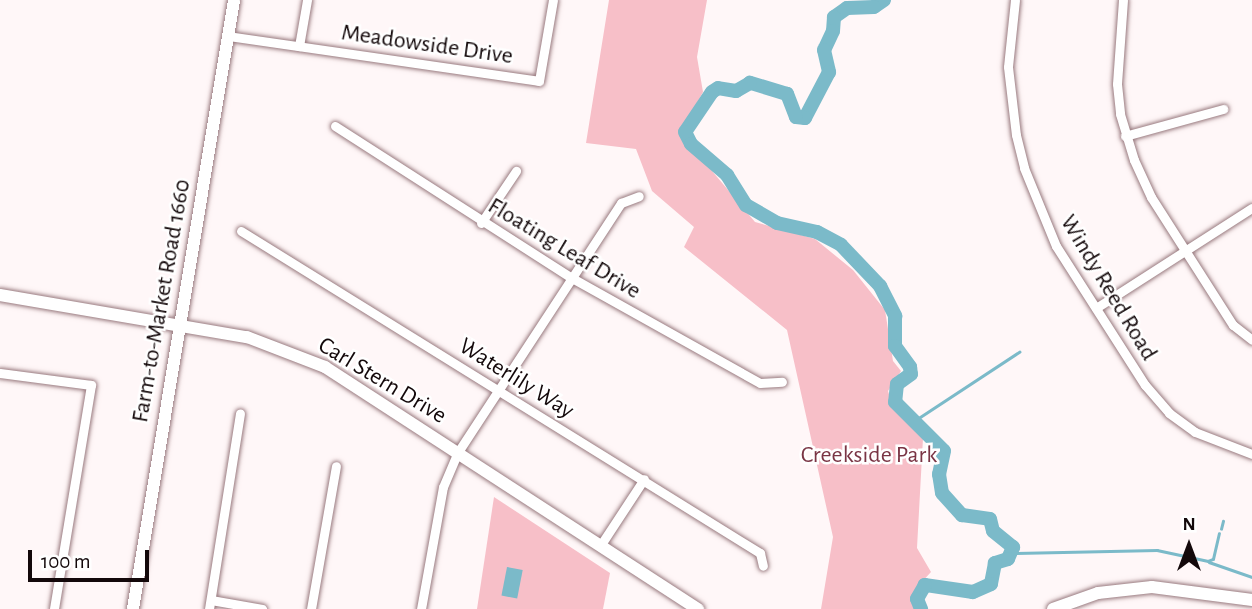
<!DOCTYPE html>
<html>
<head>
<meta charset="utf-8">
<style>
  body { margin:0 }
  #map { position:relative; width:1252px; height:609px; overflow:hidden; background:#fff7f8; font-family:"Alegreya Sans",sans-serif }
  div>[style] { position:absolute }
  .green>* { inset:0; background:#f7bfc8 }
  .water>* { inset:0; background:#7bbac9; transform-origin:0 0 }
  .stream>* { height:2.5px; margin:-1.25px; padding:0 1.25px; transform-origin:1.25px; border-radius:1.25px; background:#7bbac9 }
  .river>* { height:14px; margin:-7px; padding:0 7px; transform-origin:7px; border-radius:7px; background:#7bbac9 }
  .roads { filter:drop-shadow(0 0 2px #997a7f) drop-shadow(0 0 2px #997a7f) }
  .street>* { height:9px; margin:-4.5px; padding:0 4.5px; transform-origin:4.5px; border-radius:4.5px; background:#fff }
  .secondary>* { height:12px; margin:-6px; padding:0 6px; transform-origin:6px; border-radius:6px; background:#fff }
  span { translate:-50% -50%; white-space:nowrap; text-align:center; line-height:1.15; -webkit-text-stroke:5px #fff; paint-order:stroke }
  .street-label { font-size:24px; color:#13080a }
  .park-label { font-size:24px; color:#7a3545 }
  .north { position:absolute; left:1154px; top:511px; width:70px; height:70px; -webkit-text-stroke:5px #fff; paint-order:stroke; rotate:0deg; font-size:19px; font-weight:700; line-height:28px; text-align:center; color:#13080a }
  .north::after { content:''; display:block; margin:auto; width:24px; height:32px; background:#13080a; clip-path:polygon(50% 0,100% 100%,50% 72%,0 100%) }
  .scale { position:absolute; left:28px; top:550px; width:121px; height:32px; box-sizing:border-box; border:4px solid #13080a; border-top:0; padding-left:9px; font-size:21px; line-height:24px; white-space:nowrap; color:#13080a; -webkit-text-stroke:5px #fff; paint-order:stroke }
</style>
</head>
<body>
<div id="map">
  <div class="green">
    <i style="clip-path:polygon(609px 0,707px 0,697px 57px,703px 92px,680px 133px,755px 222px,815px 239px,853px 270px,885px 310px,893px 361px,901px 371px,888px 391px,893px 407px,923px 438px,917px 548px,931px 572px,919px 585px,912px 605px,917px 609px,821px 609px,833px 537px,787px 330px,684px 247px,694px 227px,652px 191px,636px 149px,586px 143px)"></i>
    <i style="clip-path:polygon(494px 497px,610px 573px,603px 609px,477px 609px)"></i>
  </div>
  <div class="water">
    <i style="left:507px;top:567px;width:16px;height:29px;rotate:11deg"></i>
  </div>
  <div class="stream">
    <i style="left:914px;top:421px;width:126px;rotate:-33.3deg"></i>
    <i style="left:1221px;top:529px;width:8px;rotate:-76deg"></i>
    <i style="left:1013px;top:553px;width:144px;rotate:-1.2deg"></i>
    <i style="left:1157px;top:550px;width:52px;rotate:12.2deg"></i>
    <i style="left:1208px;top:561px;width:5px;rotate:-22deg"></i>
    <i style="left:1213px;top:559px;width:26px;rotate:-77deg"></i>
    <i style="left:1209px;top:562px;width:46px;rotate:19.2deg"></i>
  </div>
  <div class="river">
    <i style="left:884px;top:0;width:12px;rotate:145deg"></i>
    <i style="left:874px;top:7px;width:27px;rotate:178deg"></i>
    <i style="left:847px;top:8px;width:16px;rotate:145deg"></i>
    <i style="left:834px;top:17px;width:14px;rotate:94deg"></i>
    <i style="left:833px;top:31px;width:21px;rotate:115deg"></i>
    <i style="left:824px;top:50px;width:23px;rotate:77deg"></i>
    <i style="left:829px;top:72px;width:52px;rotate:117.6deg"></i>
    <i style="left:805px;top:118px;width:9px;rotate:-174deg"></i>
    <i style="left:796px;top:117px;width:25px;rotate:-111deg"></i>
    <i style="left:787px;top:94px;width:39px;rotate:-163deg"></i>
    <i style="left:750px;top:83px;width:16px;rotate:150deg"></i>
    <i style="left:736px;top:91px;width:18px;rotate:-171deg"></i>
    <i style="left:718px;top:88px;width:7px;rotate:146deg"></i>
    <i style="left:712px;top:92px;width:48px;rotate:124deg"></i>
    <i style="left:685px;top:132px;width:13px;rotate:63deg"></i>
    <i style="left:691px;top:144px;width:48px;rotate:40.7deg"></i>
    <i style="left:727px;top:175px;width:36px;rotate:58deg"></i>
    <i style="left:746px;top:205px;width:36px;rotate:30deg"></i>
    <i style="left:777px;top:223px;width:41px;rotate:12.7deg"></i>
    <i style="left:817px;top:232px;width:27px;rotate:28deg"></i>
    <i style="left:841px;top:245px;width:57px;rotate:46.4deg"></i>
    <i style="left:880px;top:286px;width:34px;rotate:63deg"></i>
    <i style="left:895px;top:316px;width:30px;rotate:90deg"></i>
    <i style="left:895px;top:346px;width:26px;rotate:54deg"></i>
    <i style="left:910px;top:367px;width:7px;rotate:82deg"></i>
    <i style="left:911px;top:374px;width:17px;rotate:144deg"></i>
    <i style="left:897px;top:384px;width:18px;rotate:96deg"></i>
    <i style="left:895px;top:402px;width:69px;rotate:45deg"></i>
    <i style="left:944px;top:451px;width:24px;rotate:102deg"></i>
    <i style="left:939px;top:474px;width:19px;rotate:81deg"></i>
    <i style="left:942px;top:493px;width:30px;rotate:48deg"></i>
    <i style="left:962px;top:515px;width:28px;rotate:8deg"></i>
    <i style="left:990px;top:519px;width:12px;rotate:76deg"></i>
    <i style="left:993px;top:531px;width:26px;rotate:39deg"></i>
    <i style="left:1013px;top:547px;width:13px;rotate:113deg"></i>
    <i style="left:1008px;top:559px;width:14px;rotate:163deg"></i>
    <i style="left:995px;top:563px;width:21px;rotate:101deg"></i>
    <i style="left:991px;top:584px;width:20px;rotate:156deg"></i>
    <i style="left:973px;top:592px;width:49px;rotate:-171.7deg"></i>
    <i style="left:925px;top:585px;width:16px;rotate:120deg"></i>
    <i style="left:917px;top:599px;width:11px;rotate:68deg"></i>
  </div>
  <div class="roads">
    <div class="street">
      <i style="left:1015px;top:0;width:67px;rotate:96deg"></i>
      <i style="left:1008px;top:67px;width:68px;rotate:83.3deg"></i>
      <i style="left:1016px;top:135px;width:34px;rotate:76deg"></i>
      <i style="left:1024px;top:168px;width:84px;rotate:67.7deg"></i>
      <i style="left:1056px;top:246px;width:165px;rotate:57.4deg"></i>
      <i style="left:1145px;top:385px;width:37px;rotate:49deg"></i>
      <i style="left:1169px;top:413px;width:32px;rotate:36deg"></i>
      <i style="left:1195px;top:432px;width:61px;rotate:21.1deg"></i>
      <i style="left:1123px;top:0;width:84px;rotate:94.1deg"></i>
      <i style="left:1117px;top:84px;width:30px;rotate:84deg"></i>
      <i style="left:1120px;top:114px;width:48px;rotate:73.1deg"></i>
      <i style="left:1134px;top:160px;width:41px;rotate:65.3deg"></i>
      <i style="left:1151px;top:197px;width:152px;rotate:57.4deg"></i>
      <i style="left:1233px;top:325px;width:24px;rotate:38deg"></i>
      <i style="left:228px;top:36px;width:314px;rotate:8.2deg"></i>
      <i style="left:539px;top:81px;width:82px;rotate:-80.2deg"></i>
      <i style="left:299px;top:46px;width:47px;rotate:-80.1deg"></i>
      <i style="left:335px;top:126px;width:282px;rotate:32.7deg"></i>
      <i style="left:572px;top:278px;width:215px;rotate:29.2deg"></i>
      <i style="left:760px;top:383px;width:22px;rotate:-3deg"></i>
      <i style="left:1125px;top:136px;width:102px;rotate:-15.4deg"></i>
      <i style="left:481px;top:223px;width:63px;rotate:-56.1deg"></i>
      <i style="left:241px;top:231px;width:611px;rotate:31.82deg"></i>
      <i style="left:760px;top:553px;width:13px;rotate:77deg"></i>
      <i style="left:1096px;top:308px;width:185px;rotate:-32.7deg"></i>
      <i style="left:0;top:373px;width:92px;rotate:7.5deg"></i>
      <i style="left:91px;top:385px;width:227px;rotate:99.4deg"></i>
      <i style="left:600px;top:546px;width:80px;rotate:-56.7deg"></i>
      <i style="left:211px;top:600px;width:52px;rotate:10deg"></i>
      <i style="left:209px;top:609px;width:198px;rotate:-81deg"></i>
      <i style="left:311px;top:609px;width:145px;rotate:-80.1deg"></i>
      <i style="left:421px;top:609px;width:124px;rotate:-79.8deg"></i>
      <i style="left:443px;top:487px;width:38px;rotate:-67deg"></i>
      <i style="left:458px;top:452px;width:298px;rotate:-56.8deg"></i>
      <i style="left:621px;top:203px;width:19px;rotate:-21deg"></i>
    </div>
    <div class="secondary">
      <i style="left:0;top:295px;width:251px;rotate:9.7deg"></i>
      <i style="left:247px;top:337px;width:84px;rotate:21deg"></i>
      <i style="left:325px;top:367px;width:445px;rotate:33deg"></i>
      <i style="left:133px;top:609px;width:617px;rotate:-80.58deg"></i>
      <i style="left:1053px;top:609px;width:48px;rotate:-19.6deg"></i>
      <i style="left:1098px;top:593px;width:54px;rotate:-6.3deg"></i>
      <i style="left:1152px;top:587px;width:101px;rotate:7.4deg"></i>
    </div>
  </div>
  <div class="street-label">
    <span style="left:427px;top:45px;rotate:8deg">Meadowside Drive</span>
    <span style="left:564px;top:249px;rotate:31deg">Floating Leaf Drive</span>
    <span style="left:1108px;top:288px;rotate:59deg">Windy Reed Road</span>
    <span style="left:162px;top:301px;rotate:-80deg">Farm-to-Market Road 1660</span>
    <span style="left:516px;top:379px;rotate:32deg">Waterlily Way</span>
    <span style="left:382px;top:381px;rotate:31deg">Carl Stern Drive</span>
  </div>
  <div class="park-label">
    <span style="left:869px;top:456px">Creekside Park</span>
  </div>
  <div class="north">N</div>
  <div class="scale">100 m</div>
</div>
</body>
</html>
